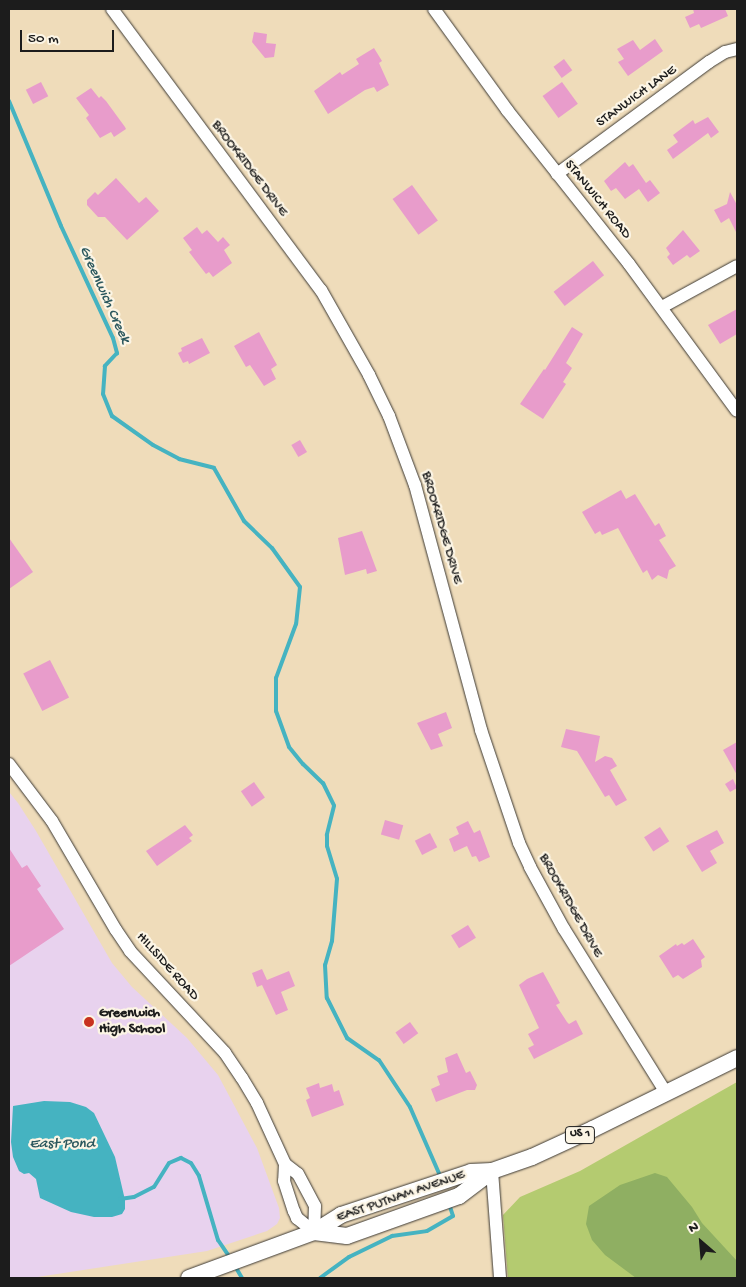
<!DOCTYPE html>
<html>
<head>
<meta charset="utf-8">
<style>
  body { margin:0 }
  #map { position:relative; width:746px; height:1287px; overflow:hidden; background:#efdcba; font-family:"Gochi Hand",sans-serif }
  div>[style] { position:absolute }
  .built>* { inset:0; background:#e8d2ee }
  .green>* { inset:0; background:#b4cb70 }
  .forest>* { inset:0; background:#8faf62 }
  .water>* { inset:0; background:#45b3c1 }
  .stream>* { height:4px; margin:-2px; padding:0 2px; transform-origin:2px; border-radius:2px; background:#45b3c1 }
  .building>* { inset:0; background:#e89ccb; transform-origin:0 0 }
  .roads { filter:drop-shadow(0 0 1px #3c3934) drop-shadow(0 0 1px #3c3934) }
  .minor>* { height:12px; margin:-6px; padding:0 6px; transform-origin:6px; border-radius:6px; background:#fff }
  .major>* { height:16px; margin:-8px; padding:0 8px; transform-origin:8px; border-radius:8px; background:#fff }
  .dots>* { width:14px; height:14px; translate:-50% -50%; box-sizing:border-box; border:2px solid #fcf5e5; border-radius:50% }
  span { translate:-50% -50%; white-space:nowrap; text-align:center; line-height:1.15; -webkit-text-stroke:4.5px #fcf5e5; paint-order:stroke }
  .shield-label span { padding:1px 4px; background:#fcf5e5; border:1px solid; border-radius:4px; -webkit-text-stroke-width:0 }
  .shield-label { font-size:12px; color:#1c1c1c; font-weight:700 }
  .street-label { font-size:14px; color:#1c1c1c }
  .poi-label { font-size:14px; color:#1c1c1c; font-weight:700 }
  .left { translate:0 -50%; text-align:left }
  .water-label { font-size:15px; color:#2c585e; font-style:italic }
  .frame { position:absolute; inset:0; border:10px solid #1c1c1c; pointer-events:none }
  .north { position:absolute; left:676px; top:1217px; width:50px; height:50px; -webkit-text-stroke:4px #fcf5e5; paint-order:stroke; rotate:333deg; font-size:14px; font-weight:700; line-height:20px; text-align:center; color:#1c1c1c }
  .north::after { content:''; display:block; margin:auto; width:18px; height:22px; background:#1c1c1c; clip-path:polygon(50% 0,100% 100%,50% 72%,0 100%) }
  .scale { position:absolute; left:20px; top:30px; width:94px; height:22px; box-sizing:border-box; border:2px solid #1c1c1c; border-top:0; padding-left:6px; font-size:15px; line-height:18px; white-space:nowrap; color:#1c1c1c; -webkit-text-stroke:4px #fcf5e5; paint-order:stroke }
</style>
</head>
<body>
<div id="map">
  <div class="built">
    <i style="clip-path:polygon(9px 792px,18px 803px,36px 831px,112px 963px,132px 987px,187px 1038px,218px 1075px,257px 1148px,279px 1208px,280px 1218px,277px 1224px,267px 1231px,207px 1251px,31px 1278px,9px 1278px)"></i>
  </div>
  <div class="green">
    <i style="clip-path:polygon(737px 1082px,737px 1278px,508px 1278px,503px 1215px,520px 1197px,580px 1171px)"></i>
  </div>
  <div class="forest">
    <i style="clip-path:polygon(655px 1173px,667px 1177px,692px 1207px,702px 1223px,737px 1261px,737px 1278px,636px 1278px,605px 1255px,592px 1240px,586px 1224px,589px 1206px,620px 1185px)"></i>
  </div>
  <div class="water">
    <i style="clip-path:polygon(44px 1101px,70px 1102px,86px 1107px,94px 1113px,115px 1157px,125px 1200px,125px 1209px,122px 1214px,112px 1217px,94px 1217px,71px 1212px,40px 1198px,36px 1179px,29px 1173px,24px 1174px,19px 1171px,13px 1157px,11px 1142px,13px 1106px)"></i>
  </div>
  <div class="stream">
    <i style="left:9px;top:101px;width:135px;rotate:67.4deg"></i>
    <i style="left:61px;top:226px;width:123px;rotate:65.1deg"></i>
    <i style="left:113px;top:338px;width:16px;rotate:75deg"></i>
    <i style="left:117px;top:353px;width:18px;rotate:133deg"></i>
    <i style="left:105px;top:366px;width:28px;rotate:94deg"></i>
    <i style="left:103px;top:394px;width:24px;rotate:68deg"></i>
    <i style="left:112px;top:416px;width:50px;rotate:35.3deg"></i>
    <i style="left:153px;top:445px;width:30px;rotate:28deg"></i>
    <i style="left:179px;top:459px;width:36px;rotate:14deg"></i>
    <i style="left:214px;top:468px;width:61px;rotate:60.5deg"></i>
    <i style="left:244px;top:521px;width:39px;rotate:44deg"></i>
    <i style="left:272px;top:548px;width:48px;rotate:54.3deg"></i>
    <i style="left:300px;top:587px;width:37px;rotate:96deg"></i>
    <i style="left:296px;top:624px;width:58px;rotate:110.3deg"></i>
    <i style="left:276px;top:678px;width:33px;rotate:90deg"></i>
    <i style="left:276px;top:711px;width:38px;rotate:70deg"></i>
    <i style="left:289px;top:747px;width:22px;rotate:51deg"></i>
    <i style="left:303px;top:764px;width:28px;rotate:44deg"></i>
    <i style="left:323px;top:783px;width:25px;rotate:64deg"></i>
    <i style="left:334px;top:806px;width:30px;rotate:104deg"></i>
    <i style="left:327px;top:835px;width:11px;rotate:90deg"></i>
    <i style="left:327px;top:846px;width:34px;rotate:73deg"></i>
    <i style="left:337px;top:879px;width:62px;rotate:94.6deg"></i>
    <i style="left:332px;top:941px;width:25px;rotate:106deg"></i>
    <i style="left:325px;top:965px;width:33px;rotate:87deg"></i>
    <i style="left:327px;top:998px;width:45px;rotate:63.4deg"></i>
    <i style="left:347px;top:1038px;width:39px;rotate:35deg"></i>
    <i style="left:379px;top:1060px;width:56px;rotate:56.6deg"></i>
    <i style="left:410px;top:1107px;width:77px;rotate:66.4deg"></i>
    <i style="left:120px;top:1199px;width:14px;rotate:-8deg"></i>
    <i style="left:134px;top:1197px;width:22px;rotate:-27deg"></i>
    <i style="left:154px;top:1187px;width:28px;rotate:-58deg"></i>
    <i style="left:169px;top:1163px;width:13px;rotate:-23deg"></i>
    <i style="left:181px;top:1158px;width:11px;rotate:27deg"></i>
    <i style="left:191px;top:1163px;width:15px;rotate:58deg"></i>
    <i style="left:199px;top:1176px;width:67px;rotate:73.5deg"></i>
    <i style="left:218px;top:1240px;width:22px;rotate:56deg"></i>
    <i style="left:235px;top:1266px;width:14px;rotate:60deg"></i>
    <i style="left:320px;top:1278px;width:36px;rotate:-36deg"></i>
    <i style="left:349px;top:1257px;width:48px;rotate:-26deg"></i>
    <i style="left:392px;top:1236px;width:35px;rotate:-8deg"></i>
    <i style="left:427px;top:1231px;width:30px;rotate:-30deg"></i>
    <i style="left:453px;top:1216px;width:13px;rotate:-108deg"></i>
  </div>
  <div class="building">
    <i style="clip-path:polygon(693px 9px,725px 9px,728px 16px,701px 28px,699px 24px,690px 28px,685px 17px,694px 13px)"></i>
    <i style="clip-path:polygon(254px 32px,267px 34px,266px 43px,276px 44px,274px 57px,265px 58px,252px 42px)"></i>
    <i style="clip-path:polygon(655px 39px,663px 51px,628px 76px,618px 62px,624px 59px,617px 49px,633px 40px,640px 50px)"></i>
    <i style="clip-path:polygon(374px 48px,382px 61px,379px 63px,389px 85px,377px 92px,374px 87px,365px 90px,328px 114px,314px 91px,340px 72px,342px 75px,359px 64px,356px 59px)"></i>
    <i style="left:564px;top:59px;width:14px;height:13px;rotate:54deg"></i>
    <i style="left:41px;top:82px;width:16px;height:17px;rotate:63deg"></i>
    <i style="left:562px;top:82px;width:27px;height:24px;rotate:54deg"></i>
    <i style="clip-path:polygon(91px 88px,99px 98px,101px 96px,106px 101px,125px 127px,126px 129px,114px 137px,111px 132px,100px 138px,86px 118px,89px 115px,76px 98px)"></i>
    <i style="clip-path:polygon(708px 117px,719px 132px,711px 138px,708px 133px,673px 159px,667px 150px,678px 142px,673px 135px,693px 120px,695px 124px)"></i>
    <i style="clip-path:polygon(625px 162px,629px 167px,633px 164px,646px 183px,650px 180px,660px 193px,648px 202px,639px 189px,625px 199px,616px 188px,611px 191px,604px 181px)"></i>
    <i style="clip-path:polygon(116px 178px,139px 203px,146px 197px,159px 211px,127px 240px,105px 217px,98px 217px,87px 205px,87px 200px,95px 192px,98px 195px)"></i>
    <i style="left:412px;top:185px;width:44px;height:24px;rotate:54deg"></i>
    <i style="clip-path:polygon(730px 192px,737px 205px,737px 234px,729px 218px,721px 223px,714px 210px,727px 204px)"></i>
    <i style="clip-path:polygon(197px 227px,202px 234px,207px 230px,218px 242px,223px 237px,230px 245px,224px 250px,232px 263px,213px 277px,209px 272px,206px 274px,189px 252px,192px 250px,183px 238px)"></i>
    <i style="clip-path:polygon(683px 230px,700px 251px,690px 258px,687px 255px,673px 265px,667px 257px,670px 254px,666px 248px)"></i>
    <i style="left:593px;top:261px;width:18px;height:50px;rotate:52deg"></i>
    <i style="clip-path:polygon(737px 309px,737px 334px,720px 344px,708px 325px)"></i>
    <i style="clip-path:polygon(572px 327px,583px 334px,566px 363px,572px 368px,563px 382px,566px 384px,543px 419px,520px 404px,544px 369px,545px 370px)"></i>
    <i style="clip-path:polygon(259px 332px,277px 365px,271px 369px,276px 379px,264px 386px,250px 365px,246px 367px,234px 346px)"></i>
    <i style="clip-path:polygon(202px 338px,210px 353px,189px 364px,188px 361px,183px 363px,178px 353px,182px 351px,181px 348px)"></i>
    <i style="left:300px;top:440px;width:14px;height:10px;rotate:60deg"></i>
    <i style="clip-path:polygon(621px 490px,626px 499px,635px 494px,655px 526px,659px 523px,666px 536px,659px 540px,676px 566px,669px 570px,667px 579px,658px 575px,652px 580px,647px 570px,643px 573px,618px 528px,602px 535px,600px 531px,595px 534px,582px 512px)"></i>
    <i style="clip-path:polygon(362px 531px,377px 571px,367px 574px,366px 569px,345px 575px,338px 538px)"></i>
    <i style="clip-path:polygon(9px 538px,33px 572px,9px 589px)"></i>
    <i style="left:50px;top:660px;width:42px;height:30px;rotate:63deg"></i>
    <i style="clip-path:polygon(446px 712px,452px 728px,438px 734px,443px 746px,431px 750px,417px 723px)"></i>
    <i style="clip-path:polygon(566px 729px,600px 736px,595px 762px,605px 756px,612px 758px,617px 766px,610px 770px,627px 800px,616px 806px,609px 795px,605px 797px,577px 751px,561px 747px)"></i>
    <i style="clip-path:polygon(737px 742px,737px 775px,723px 750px)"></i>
    <i style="clip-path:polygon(733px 779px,737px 788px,730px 792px,725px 784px)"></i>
    <i style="left:254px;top:782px;width:19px;height:16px;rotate:55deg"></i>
    <i style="left:385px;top:820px;width:19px;height:15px;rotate:16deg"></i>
    <i style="clip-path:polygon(468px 821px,474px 833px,480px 830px,490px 857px,479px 862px,476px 856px,472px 857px,467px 846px,454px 852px,449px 839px,459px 834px,456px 827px)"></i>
    <i style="clip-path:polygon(185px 825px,193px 835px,189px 838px,192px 841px,157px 866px,146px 851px)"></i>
    <i style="left:660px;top:827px;width:17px;height:19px;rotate:57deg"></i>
    <i style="clip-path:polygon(717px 830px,724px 843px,710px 851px,717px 863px,702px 872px,686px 846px)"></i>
    <i style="left:430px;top:833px;width:16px;height:17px;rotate:63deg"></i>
    <i style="clip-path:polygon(9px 848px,22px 868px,27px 865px,41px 886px,37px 889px,64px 929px,9px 966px)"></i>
    <i style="left:468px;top:925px;width:15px;height:20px;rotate:58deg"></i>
    <i style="clip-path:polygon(693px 939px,705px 957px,701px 960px,702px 967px,683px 979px,678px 975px,673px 978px,659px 956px,676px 944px,677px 946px,682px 943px,684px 945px)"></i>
    <i style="clip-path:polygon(262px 969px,267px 980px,289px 971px,295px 986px,281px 992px,288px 1010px,276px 1015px,262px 985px,257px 987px,252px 973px)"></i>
    <i style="clip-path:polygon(543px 972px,560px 1003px,556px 1005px,567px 1022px,569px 1024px,576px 1020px,583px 1034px,534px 1059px,528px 1048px,534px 1045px,528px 1034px,539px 1028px,519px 985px,527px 979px)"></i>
    <i style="left:410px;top:1022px;width:14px;height:18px;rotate:54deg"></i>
    <i style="clip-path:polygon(457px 1053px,466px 1073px,470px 1071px,477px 1085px,475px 1090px,467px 1090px,436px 1102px,431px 1089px,440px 1085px,437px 1076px,448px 1072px,445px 1058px)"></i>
    <i style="clip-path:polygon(319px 1083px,320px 1088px,332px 1084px,334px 1092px,339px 1090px,344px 1105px,312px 1117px,306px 1100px,310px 1098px,306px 1088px)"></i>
  </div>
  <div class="roads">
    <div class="minor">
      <i style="left:112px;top:9px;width:350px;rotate:53.4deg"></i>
      <i style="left:321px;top:290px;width:98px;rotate:60.5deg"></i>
      <i style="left:369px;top:375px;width:46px;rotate:64deg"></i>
      <i style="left:389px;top:416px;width:74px;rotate:69.4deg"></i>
      <i style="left:415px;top:485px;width:254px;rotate:74.9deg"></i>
      <i style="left:481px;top:730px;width:119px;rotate:71.4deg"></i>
      <i style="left:519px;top:843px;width:26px;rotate:65deg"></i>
      <i style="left:530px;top:867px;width:71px;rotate:61.3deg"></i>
      <i style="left:564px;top:929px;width:193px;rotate:58.1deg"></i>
      <i style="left:434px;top:9px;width:125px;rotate:54.1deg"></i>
      <i style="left:507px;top:110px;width:196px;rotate:51.6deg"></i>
      <i style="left:629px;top:264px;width:182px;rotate:53.7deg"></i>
      <i style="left:557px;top:174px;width:189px;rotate:-36.4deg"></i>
      <i style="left:709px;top:62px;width:19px;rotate:-32deg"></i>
      <i style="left:725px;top:52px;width:12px;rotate:-14deg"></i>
      <i style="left:662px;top:307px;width:85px;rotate:-28.7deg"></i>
      <i style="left:9px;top:764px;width:71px;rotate:53deg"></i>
      <i style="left:52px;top:821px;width:126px;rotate:59.6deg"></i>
      <i style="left:116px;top:930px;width:25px;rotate:56deg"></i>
      <i style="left:130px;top:951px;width:139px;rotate:47deg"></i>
      <i style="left:225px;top:1053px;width:30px;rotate:56deg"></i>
      <i style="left:242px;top:1078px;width:29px;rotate:59deg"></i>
      <i style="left:257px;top:1103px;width:67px;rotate:65.3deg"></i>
      <i style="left:285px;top:1164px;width:16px;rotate:38deg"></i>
      <i style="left:298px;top:1174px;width:36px;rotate:62deg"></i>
      <i style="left:315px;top:1206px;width:26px;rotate:92deg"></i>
      <i style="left:285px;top:1164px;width:17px;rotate:93deg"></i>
      <i style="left:284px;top:1181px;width:32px;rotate:72deg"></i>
      <i style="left:294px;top:1211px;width:8px;rotate:67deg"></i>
      <i style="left:297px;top:1218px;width:22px;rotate:39deg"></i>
      <i style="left:492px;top:1171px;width:107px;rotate:85.7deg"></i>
    </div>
    <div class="major">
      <i style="left:314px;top:1232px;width:33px;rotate:7deg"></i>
      <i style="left:347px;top:1236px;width:119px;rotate:-19.7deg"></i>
      <i style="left:459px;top:1196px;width:41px;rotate:-37.1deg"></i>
      <i style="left:189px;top:1278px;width:133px;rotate:-20.2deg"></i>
      <i style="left:314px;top:1232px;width:32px;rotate:-32deg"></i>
      <i style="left:341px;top:1215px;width:137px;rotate:-18.3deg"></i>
      <i style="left:471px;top:1172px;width:21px;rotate:-3deg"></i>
      <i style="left:492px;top:1171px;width:42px;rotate:-19.3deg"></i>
      <i style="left:532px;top:1157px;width:67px;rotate:-24.7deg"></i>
      <i style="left:593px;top:1129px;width:161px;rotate:-26.2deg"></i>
    </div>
  </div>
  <div class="dots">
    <i style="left:89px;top:1022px;background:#c8321e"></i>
  </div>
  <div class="shield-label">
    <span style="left:580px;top:1135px">US 1</span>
  </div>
  <div class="street-label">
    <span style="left:637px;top:97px;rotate:-36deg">STANWICH LANE</span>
    <span style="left:249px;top:169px;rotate:53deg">BROOKRIDGE DRIVE</span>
    <span style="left:597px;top:200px;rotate:51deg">STANWICH ROAD</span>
    <span style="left:441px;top:528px;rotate:74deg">BROOKRIDGE DRIVE</span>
    <span style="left:570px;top:906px;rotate:61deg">BROOKRIDGE DRIVE</span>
    <span style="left:167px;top:967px;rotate:48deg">HILLSIDE ROAD</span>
    <span style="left:401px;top:1197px;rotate:-19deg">EAST PUTNAM AVENUE</span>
  </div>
  <div class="poi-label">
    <span class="left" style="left:99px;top:1022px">Greenwich<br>High School</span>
  </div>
  <div class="water-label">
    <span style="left:104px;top:295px;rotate:66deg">Greenwich Creek</span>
    <span style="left:62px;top:1145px">East Pond</span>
  </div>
  <div class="frame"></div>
  <div class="north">N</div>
  <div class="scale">50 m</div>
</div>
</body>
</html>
